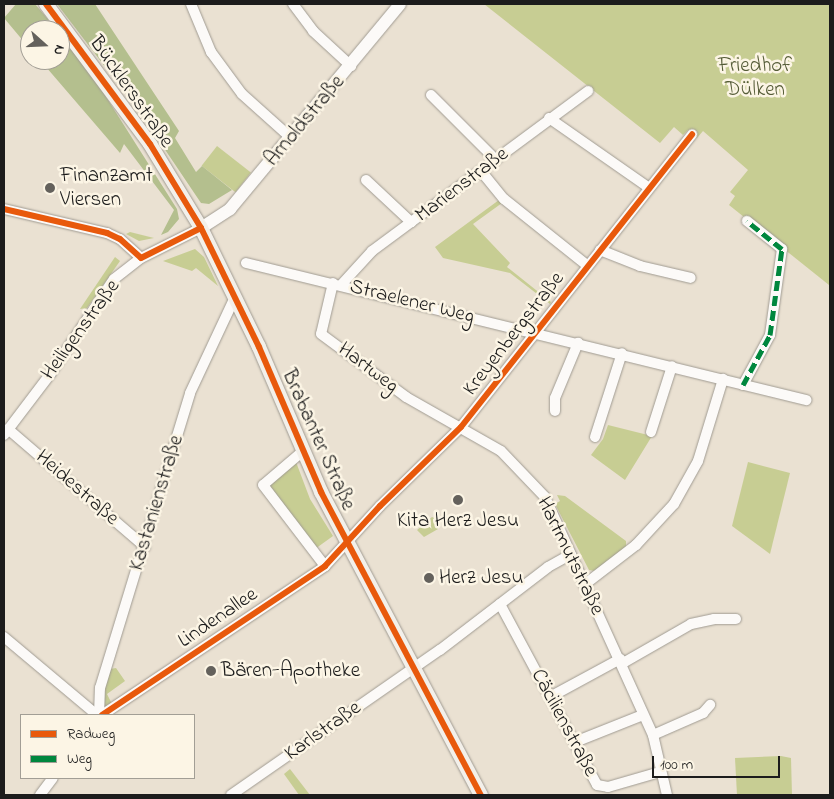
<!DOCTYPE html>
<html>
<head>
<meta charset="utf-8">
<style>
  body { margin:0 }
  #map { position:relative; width:834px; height:799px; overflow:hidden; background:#eae1d2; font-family:"Indie Flower",sans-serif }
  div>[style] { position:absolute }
  .green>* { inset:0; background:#c7cd93; transform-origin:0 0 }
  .forest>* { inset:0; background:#b4bf8e }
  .roads { filter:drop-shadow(0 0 1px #a09b92) drop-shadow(0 0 1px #a09b92) }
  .minor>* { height:10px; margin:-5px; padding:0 5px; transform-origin:5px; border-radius:5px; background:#fcfaf8 }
  .tertiary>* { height:12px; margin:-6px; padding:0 6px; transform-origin:6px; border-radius:6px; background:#fcfaf8 }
  .secondary>* { height:14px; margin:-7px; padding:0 7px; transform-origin:7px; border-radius:7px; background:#f3f0ea }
  .quiet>* { height:5px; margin-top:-2.5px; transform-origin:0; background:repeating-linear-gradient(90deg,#00873e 0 10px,transparent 0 15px) }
  .cycleway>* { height:6px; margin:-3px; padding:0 3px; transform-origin:3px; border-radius:3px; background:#e8590c }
  .dots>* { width:14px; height:14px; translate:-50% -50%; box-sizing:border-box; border:2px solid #fcf5e5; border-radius:50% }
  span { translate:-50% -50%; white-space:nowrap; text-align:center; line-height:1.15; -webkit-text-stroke:5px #fcf5e5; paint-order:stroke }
  .park-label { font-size:21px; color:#555c37 }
  .street-label { font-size:21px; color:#1c1c1c }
  .poi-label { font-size:21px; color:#1c1c1c }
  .left { translate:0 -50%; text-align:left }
  .frame { position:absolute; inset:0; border:5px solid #1c1c1c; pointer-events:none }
  .legend { position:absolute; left:20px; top:714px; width:175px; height:65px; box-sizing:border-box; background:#fcf5e5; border:1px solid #a29e95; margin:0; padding:6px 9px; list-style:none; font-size:15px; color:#1c1c1c }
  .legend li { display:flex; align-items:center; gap:10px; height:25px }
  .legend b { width:25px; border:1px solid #a29e95 }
  .north { position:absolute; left:20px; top:20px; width:50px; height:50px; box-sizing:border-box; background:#fcf5e5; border:1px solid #a29e95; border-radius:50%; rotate:110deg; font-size:14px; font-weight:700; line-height:20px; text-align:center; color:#1c1c1c }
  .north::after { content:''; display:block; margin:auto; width:18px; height:22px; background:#64615c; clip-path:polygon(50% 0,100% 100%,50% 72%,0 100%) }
  .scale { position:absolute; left:652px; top:756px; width:128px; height:22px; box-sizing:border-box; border:2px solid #1c1c1c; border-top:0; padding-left:6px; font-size:15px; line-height:18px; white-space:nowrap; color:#1c1c1c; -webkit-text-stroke:4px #fcf5e5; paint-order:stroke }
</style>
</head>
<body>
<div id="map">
  <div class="green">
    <i style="clip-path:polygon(484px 4px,830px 4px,829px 285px,729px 205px,735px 196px,730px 192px,748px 170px,703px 131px,697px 138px,688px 130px,683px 135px,674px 127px,660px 143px)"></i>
    <i style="left:217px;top:146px;width:43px;height:25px;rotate:38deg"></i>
    <i style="clip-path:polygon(499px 200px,502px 203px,473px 224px,510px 263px,507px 267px,551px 302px,550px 304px,510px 273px,443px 258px,435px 247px)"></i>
    <i style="clip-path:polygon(130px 232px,154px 238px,139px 241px,126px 234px)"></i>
    <i style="clip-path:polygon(195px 249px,204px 257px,218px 286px,196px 268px,192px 271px,163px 261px)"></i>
    <i style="clip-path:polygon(115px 257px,120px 261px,87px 308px,80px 309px)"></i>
    <i style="clip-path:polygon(608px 425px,652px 436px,625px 480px,591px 455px,603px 439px)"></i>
    <i style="clip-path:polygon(296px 462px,310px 499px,333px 536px,315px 549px,269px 485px)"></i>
    <i style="clip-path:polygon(748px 462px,790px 473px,770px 554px,732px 526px)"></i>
    <i style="clip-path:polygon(557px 495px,565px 496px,626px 541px,626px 548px,595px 571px,589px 570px,555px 504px,560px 501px)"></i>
    <i style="clip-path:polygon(432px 517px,441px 521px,436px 524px,438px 529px,424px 537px,417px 530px)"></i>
    <i style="clip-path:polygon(116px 668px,125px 681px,107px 694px,112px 704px,103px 708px,101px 698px,110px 669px)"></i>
    <i style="clip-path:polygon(781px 756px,791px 758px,792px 795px,737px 795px,735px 758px)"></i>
    <i style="clip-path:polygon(290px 769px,310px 795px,299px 795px,284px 774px)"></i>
  </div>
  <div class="forest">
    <i style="clip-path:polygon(16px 4px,35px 4px,57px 30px,30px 30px,30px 49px,4px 18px)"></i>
    <i style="clip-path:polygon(57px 4px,95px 4px,179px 131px,175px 138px,196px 172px,202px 166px,232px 190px,209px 204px,201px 203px,141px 114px)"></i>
    <i style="clip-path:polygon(60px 34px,96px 81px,177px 209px,179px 219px,168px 232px,161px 235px,174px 210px,124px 144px,120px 153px,40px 60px,60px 60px)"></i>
  </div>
  <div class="roads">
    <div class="minor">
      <i style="left:191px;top:4px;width:52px;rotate:67.4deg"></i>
      <i style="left:211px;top:52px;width:52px;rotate:53.6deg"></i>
      <i style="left:242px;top:94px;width:66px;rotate:41.9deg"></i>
      <i style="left:293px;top:4px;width:34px;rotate:53deg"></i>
      <i style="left:313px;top:31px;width:52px;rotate:42.6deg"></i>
      <i style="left:431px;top:95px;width:92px;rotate:45deg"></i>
      <i style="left:549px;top:118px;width:121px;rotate:34.9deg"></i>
      <i style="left:481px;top:171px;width:36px;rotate:51deg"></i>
      <i style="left:504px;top:199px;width:107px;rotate:38.6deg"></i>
      <i style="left:366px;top:180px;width:62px;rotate:43deg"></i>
      <i style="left:4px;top:209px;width:106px;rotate:13.1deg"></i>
      <i style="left:107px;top:233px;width:14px;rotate:25deg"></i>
      <i style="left:120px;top:239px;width:28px;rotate:42deg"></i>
      <i style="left:600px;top:250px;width:43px;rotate:21.8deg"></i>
      <i style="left:640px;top:266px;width:52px;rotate:13.2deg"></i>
      <i style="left:246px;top:263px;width:577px;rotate:13.75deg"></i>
      <i style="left:333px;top:283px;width:52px;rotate:103.2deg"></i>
      <i style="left:321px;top:334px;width:106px;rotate:36.5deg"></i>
      <i style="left:406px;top:397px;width:109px;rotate:29.6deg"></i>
      <i style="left:501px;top:451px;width:64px;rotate:46.3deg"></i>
      <i style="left:545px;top:497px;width:261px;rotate:65.6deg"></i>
      <i style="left:653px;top:735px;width:62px;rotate:76.9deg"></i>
      <i style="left:341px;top:285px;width:46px;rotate:-47.6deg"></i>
      <i style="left:372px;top:251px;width:269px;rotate:-36.5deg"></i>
      <i style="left:743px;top:385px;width:57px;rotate:-61.6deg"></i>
      <i style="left:770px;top:335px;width:87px;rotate:-82.1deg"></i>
      <i style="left:782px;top:249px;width:45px;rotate:-141.3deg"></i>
      <i style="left:555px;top:411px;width:13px;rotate:-90deg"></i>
      <i style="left:555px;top:398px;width:60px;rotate:-67.3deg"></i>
      <i style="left:8px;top:429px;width:181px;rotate:40.7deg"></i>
      <i style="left:651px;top:432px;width:69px;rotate:-72.3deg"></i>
      <i style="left:4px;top:435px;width:78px;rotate:-52.8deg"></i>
      <i style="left:51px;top:373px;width:113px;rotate:-56.2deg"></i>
      <i style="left:114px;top:279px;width:34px;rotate:-38deg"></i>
      <i style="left:141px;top:258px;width:67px;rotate:-26.6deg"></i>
      <i style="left:595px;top:437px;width:88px;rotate:-72.2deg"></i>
      <i style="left:303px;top:451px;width:52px;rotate:139.6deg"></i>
      <i style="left:263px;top:485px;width:102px;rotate:52.6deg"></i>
      <i style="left:584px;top:585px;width:66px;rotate:-37.6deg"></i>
      <i style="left:636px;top:545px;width:56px;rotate:-47.2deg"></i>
      <i style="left:674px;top:504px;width:49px;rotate:-60.8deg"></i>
      <i style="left:698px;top:461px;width:86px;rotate:-73deg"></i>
      <i style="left:500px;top:604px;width:205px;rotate:61.8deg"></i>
      <i style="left:597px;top:785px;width:11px;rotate:10deg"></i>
      <i style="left:608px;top:787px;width:54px;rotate:-16.1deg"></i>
      <i style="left:4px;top:637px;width:121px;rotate:40deg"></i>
      <i style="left:623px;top:663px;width:78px;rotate:-29.8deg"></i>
      <i style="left:691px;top:624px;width:24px;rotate:-12deg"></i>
      <i style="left:714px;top:619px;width:22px"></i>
      <i style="left:550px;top:697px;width:80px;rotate:-28.5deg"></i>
      <i style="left:99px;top:715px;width:27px;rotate:-88deg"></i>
      <i style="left:100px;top:688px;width:308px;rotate:-73deg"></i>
      <i style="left:190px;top:393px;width:106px;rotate:-64.9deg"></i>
      <i style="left:102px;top:715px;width:268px;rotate:-33.7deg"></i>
      <i style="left:325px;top:566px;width:81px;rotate:-47.5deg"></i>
      <i style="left:380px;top:506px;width:113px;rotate:-44.3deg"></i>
      <i style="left:461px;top:427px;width:373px;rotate:-51.7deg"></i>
      <i style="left:653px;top:735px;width:55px;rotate:-23.7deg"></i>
      <i style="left:703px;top:713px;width:11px;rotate:-49deg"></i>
      <i style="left:575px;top:742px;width:73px;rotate:-21.7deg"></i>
      <i style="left:40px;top:795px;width:21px;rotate:-53deg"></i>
      <i style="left:231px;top:795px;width:254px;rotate:-34.8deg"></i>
      <i style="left:440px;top:650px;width:136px;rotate:-37.5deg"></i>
      <i style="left:548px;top:567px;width:26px;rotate:-29deg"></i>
    </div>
    <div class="tertiary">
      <i style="left:201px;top:228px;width:35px;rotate:-33deg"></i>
      <i style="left:230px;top:209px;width:266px;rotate:-50.3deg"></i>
    </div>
    <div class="secondary">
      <i style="left:46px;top:4px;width:174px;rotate:53.4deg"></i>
      <i style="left:150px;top:144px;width:98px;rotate:58.7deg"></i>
      <i style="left:201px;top:228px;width:132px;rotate:64deg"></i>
      <i style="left:259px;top:347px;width:158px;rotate:66.8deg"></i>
      <i style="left:321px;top:492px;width:343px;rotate:62.2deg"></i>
    </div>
  </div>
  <div class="quiet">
    <i style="left:743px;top:385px;width:57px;rotate:-61.6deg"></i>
    <i style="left:770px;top:335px;width:87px;rotate:-82.1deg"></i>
    <i style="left:782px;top:249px;width:45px;rotate:-141.3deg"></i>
  </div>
  <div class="cycleway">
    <i style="left:46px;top:4px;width:174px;rotate:53.4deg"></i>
    <i style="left:150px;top:144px;width:98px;rotate:58.7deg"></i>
    <i style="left:201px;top:228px;width:132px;rotate:64deg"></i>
    <i style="left:259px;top:347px;width:158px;rotate:66.8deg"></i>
    <i style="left:321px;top:492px;width:343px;rotate:62.2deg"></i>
    <i style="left:4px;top:209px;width:106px;rotate:13.1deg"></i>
    <i style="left:107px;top:233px;width:14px;rotate:25deg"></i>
    <i style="left:120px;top:239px;width:28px;rotate:42deg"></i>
    <i style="left:141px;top:258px;width:67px;rotate:-26.6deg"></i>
    <i style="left:102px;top:715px;width:268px;rotate:-33.7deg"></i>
    <i style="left:325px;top:566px;width:81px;rotate:-47.5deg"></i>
    <i style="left:380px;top:506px;width:113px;rotate:-44.3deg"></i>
    <i style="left:461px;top:427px;width:373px;rotate:-51.7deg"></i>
  </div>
  <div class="dots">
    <i style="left:50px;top:188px;background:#64615c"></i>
    <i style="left:458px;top:500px;background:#64615c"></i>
    <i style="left:429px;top:578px;background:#64615c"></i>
    <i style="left:211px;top:671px;background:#64615c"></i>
  </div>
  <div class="park-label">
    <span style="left:755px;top:78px">Friedhof<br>Dülken</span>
  </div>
  <div class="street-label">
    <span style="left:131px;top:92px;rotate:55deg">Bücklersstraße</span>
    <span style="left:305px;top:121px;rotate:-50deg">Arnoldstraße</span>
    <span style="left:462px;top:185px;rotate:-37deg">Marienstraße</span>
    <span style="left:412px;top:302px;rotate:14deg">Straelener Weg</span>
    <span style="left:81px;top:330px;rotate:-54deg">Heiligenstraße</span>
    <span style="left:514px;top:334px;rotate:-52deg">Kreyenbergstraße</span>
    <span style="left:368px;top:368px;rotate:37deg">Hartweg</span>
    <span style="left:318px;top:440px;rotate:66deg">Brabanter Straße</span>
    <span style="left:77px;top:488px;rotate:41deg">Heidestraße</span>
    <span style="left:157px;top:503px;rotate:-73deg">Kastanienstraße</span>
    <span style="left:570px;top:556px;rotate:64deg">Hartmutstraße</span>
    <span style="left:218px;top:618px;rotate:-34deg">Lindenallee</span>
    <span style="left:564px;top:723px;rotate:62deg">Cäcilienstraße</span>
    <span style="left:323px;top:731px;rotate:-35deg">Karlstraße</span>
  </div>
  <div class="poi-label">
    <span class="left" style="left:60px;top:188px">Finanzamt<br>Viersen</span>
    <span style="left:458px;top:521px">Kita Herz Jesu</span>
    <span class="left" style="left:439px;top:578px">Herz Jesu</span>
    <span class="left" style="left:221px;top:671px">Bären-Apotheke</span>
  </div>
  <div class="frame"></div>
  <ul class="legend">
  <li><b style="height:6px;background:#e8590c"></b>Radweg</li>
  <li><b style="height:6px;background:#00873e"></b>Weg</li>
  </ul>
  <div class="north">N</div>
  <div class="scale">100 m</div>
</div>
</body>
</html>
